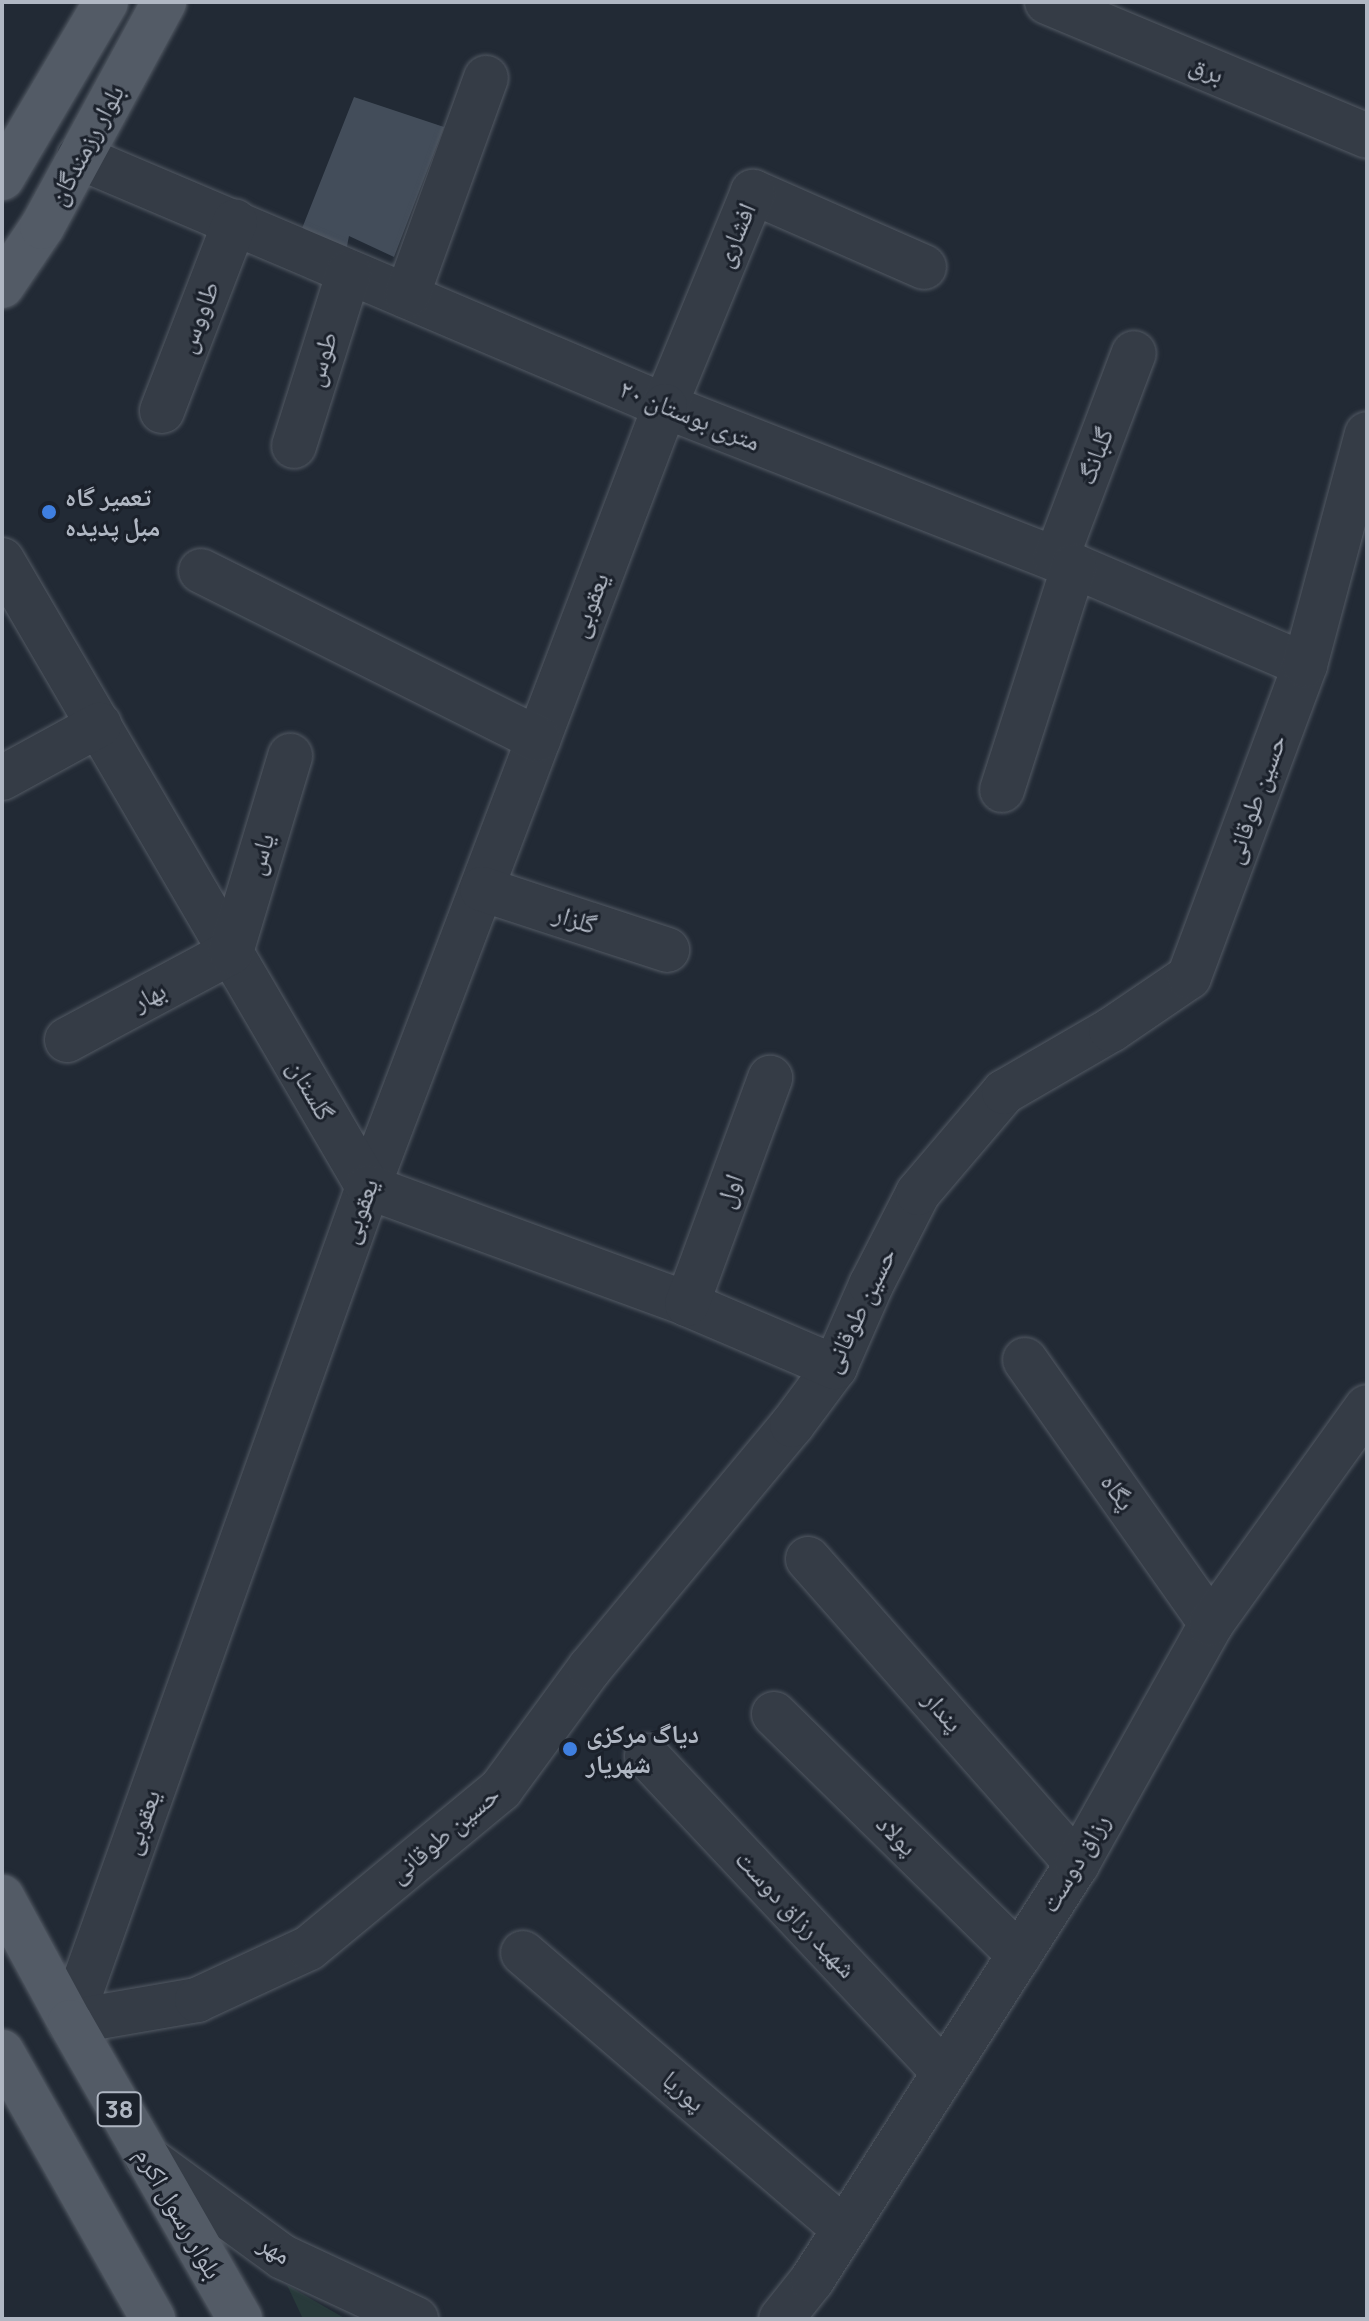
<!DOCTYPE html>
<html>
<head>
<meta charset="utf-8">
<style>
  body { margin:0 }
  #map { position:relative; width:1369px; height:2321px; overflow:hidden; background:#222a35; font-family:Manrope,"Noto Naskh Arabic",sans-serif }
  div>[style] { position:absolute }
  .green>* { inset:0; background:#283a3b }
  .building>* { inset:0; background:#434d5a }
  .roads { filter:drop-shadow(0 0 2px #535a64) drop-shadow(0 0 2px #535a64) }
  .minor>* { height:44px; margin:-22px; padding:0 22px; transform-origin:22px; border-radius:22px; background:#353c46 }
  .major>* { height:44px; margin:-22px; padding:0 22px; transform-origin:22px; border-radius:22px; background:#535b66 }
  .dots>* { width:22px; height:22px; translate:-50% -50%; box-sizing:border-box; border:4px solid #1b212b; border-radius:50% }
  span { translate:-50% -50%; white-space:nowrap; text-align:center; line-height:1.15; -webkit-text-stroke:6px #1b212b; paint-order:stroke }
  .shield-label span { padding:2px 6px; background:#1b212b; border:2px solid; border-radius:6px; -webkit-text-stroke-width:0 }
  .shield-label { font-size:24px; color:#b0b7c3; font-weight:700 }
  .street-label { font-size:26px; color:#b0b7c3 }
  .poi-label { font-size:26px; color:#b0b7c3; font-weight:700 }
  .left { translate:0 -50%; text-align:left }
  .frame { position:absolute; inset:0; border:4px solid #b0b7c3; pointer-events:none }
</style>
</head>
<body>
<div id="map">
  <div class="green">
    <i style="clip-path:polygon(287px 2285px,346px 2319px,303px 2319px)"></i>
  </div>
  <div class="building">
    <i style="clip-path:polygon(354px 97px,444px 127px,394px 257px,349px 236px,346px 251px,299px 236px)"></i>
  </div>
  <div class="roads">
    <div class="minor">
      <i style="left:1047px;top:2px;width:347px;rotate:22.7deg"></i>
      <i style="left:79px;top:157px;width:637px;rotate:23.02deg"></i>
      <i style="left:665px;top:406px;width:439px;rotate:21.4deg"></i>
      <i style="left:1074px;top:566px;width:251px;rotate:23.2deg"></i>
      <i style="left:924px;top:267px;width:187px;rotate:-156.3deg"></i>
      <i style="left:753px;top:192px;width:231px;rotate:112.4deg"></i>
      <i style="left:665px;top:406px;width:836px;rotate:110.82deg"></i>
      <i style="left:368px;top:1187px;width:887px;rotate:109.64deg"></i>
      <i style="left:70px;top:2022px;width:129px;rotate:-9.8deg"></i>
      <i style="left:197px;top:2000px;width:123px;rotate:-24.9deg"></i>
      <i style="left:309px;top:1948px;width:249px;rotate:-39.6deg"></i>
      <i style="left:501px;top:1789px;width:150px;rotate:-53.7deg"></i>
      <i style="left:590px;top:1668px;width:316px;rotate:-50.3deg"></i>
      <i style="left:792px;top:1425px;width:72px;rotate:-53.4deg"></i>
      <i style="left:835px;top:1367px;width:90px;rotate:-66.3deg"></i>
      <i style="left:871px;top:1285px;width:103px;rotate:-62.9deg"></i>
      <i style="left:918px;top:1193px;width:133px;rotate:-49.6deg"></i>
      <i style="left:1004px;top:1092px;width:124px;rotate:-30.1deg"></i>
      <i style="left:1111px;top:1030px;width:94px;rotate:-34.2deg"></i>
      <i style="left:1189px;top:977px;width:333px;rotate:-69.6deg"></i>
      <i style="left:1305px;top:665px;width:239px;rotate:-75deg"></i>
      <i style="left:407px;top:296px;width:232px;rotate:-70.1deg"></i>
      <i style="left:162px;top:411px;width:203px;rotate:-68.9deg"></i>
      <i style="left:294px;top:446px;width:182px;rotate:-72.5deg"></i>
      <i style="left:1056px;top:559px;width:220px;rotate:-69.3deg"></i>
      <i style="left:2px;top:560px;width:726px;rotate:59.73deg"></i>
      <i style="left:368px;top:1187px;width:340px;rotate:20.1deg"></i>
      <i style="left:687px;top:1304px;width:161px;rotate:23.1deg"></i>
      <i style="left:201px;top:571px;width:377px;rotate:26.5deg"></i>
      <i style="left:2px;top:778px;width:111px;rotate:-28.7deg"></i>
      <i style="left:1002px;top:790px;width:235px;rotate:-72.2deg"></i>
      <i style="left:482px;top:889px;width:195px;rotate:18.2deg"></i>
      <i style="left:67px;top:1040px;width:186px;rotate:-28.2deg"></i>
      <i style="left:231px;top:952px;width:205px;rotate:-73.2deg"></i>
      <i style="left:687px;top:1304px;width:241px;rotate:-69.8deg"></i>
      <i style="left:1025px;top:1360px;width:323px;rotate:54.8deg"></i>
      <i style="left:808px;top:1559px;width:407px;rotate:48.6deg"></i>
      <i style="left:774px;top:1714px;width:344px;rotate:44.5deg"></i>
      <i style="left:647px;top:1756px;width:434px;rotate:46.8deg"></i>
      <i style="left:523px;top:1953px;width:423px;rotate:40.7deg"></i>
      <i style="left:147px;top:2158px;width:168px;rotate:36.1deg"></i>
      <i style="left:283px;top:2257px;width:147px;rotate:25deg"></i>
      <i style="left:781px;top:2319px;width:50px;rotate:-51.5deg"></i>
      <i style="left:812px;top:2280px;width:493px;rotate:-57.5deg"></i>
      <i style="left:1077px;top:1864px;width:275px;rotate:-60.8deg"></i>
      <i style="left:1211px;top:1624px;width:267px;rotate:-54.3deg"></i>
    </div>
    <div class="major">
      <i style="left:2px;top:178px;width:204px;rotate:-59.4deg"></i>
      <i style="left:2px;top:286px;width:71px;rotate:-55.9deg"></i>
      <i style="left:42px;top:227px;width:256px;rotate:-61.5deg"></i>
      <i style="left:2px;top:1897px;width:142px;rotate:61.5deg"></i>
      <i style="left:70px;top:2022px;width:342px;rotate:60.2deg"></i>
      <i style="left:2px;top:2052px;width:307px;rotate:60.5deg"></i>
    </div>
  </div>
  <div class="dots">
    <i style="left:49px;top:512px;background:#3f7fe0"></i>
    <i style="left:570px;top:1749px;background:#3f7fe0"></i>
  </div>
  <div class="shield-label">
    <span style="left:119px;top:2109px">38</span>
  </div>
  <div class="street-label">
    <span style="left:1207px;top:69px;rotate:23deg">برق</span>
    <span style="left:86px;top:145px;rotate:-62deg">بلوار رزمندگان</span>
    <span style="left:735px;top:235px;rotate:-67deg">افشاری</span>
    <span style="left:198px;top:317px;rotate:-69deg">طاووس</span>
    <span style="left:321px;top:359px;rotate:-73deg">طوس</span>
    <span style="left:690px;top:415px;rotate:22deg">۲۰ متری بوستان</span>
    <span style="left:1095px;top:456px;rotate:-69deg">گلبانگ</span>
    <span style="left:589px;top:605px;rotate:-69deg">یعقوبی</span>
    <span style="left:1255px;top:799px;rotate:-70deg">حسین طوقانی</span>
    <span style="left:260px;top:854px;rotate:-73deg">یاس</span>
    <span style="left:575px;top:919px;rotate:18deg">گلزار</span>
    <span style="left:149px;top:996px;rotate:-28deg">بهار</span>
    <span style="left:311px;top:1090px;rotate:60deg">گلستان</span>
    <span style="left:729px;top:1191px;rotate:-70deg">اول</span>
    <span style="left:359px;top:1211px;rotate:-70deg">یعقوبی</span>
    <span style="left:859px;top:1310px;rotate:-64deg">حسین طوقانی</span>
    <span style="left:1118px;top:1492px;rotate:55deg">پگاه</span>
    <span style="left:943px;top:1711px;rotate:49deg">پندار</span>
    <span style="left:141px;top:1822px;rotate:-70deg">یعقوبی</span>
    <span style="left:444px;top:1834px;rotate:-40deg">حسین طوقانی</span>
    <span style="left:897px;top:1835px;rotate:45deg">پولاد</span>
    <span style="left:1075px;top:1863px;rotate:-59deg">رزاق دوست</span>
    <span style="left:796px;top:1914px;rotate:47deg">شهید رزاق دوست</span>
    <span style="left:684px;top:2091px;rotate:41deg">پوریا</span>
    <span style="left:179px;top:2213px;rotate:60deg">بلوار رسول اکرم</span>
    <span style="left:275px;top:2249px;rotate:32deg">مهر</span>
  </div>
  <div class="poi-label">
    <span class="left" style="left:65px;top:512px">تعمیر گاه<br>مبل پدیده</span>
    <span class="left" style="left:586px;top:1749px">دیاگ مرکزی<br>شهریار</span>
  </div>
  <div class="frame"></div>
</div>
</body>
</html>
